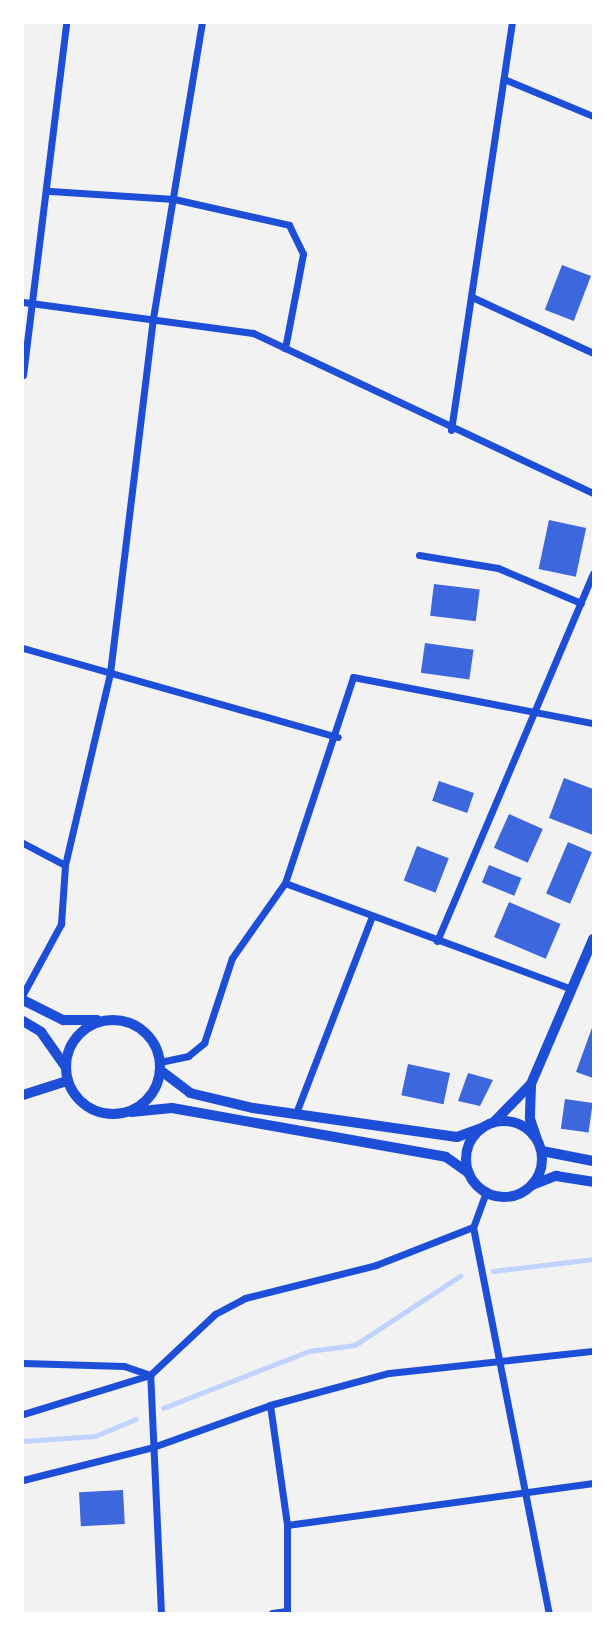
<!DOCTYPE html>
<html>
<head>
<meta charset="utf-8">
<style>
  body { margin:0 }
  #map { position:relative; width:616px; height:1636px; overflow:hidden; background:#f2f2f2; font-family:"PT Sans",sans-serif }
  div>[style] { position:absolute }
  .stream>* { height:4.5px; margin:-2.25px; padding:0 2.25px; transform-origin:2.25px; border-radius:2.25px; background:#bfd3fe }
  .building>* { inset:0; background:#3d67dc; transform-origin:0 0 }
  .minor>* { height:7px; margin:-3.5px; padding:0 3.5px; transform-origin:3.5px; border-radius:3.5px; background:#1d4ed8 }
  .tertiary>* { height:10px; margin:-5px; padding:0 5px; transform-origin:5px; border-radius:5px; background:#1d4ed8 }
  .secondary>* { height:10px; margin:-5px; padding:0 5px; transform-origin:5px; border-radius:5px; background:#1d4ed8 }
  .secondary>.ring { margin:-5px; padding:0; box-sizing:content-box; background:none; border:10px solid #1d4ed8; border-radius:50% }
  span { translate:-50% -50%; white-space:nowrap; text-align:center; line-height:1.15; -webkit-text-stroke:6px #fff; paint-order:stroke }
  .frame { position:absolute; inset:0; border:24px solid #fff; pointer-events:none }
</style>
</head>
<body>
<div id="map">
  <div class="stream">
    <i style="left:493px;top:1271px;width:101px;rotate:-6.8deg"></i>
    <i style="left:163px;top:1408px;width:157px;rotate:-21.3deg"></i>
    <i style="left:309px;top:1351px;width:46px;rotate:-7.4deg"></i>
    <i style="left:355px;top:1345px;width:126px;rotate:-33.3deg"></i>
    <i style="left:23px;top:1441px;width:72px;rotate:-4deg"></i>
    <i style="left:95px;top:1436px;width:44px;rotate:-22.5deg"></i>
  </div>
  <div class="building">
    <i style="left:562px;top:265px;width:31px;height:48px;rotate:21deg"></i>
    <i style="left:549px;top:520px;width:38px;height:50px;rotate:12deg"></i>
    <i style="left:434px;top:584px;width:46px;height:32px;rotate:7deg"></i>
    <i style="left:425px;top:643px;width:49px;height:30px;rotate:8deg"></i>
    <i style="clip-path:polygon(564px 778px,593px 789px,593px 835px,549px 818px)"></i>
    <i style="left:439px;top:781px;width:37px;height:21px;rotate:19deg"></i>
    <i style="left:509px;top:814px;width:37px;height:37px;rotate:24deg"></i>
    <i style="left:568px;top:842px;width:26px;height:56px;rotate:23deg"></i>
    <i style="left:417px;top:846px;width:34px;height:37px;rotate:21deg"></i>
    <i style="left:489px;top:865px;width:35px;height:19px;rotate:22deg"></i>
    <i style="left:509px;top:902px;width:56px;height:38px;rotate:23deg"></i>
    <i style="clip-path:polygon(593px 1025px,593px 1078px,576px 1072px)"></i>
    <i style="left:408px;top:1064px;width:43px;height:32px;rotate:12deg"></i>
    <i style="clip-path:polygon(468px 1073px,493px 1080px,480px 1106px,458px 1101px)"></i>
    <i style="left:565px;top:1099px;width:28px;height:30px;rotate:8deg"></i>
    <i style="left:123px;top:1490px;width:34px;height:44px;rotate:87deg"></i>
  </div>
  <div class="minor">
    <i style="left:504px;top:79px;width:96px;rotate:22.6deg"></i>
    <i style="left:50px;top:191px;width:124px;rotate:3.7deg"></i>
    <i style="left:174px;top:199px;width:118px;rotate:12.7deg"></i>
    <i style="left:289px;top:225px;width:32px;rotate:64deg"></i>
    <i style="left:303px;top:254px;width:96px;rotate:100.8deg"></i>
    <i style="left:472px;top:297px;width:133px;rotate:24.8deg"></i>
    <i style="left:23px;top:302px;width:232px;rotate:7.7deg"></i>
    <i style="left:253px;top:333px;width:376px;rotate:25.2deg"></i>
    <i style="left:23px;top:375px;width:355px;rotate:-83deg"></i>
    <i style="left:451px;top:430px;width:412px;rotate:-81.5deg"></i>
    <i style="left:419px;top:555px;width:80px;rotate:9.3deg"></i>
    <i style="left:498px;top:568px;width:90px;rotate:22.9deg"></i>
    <i style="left:23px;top:648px;width:327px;rotate:15.8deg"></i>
    <i style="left:23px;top:843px;width:47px;rotate:27.6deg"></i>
    <i style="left:285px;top:883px;width:305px;rotate:20.3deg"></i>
    <i style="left:437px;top:941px;width:399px;rotate:-67deg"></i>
    <i style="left:23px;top:994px;width:80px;rotate:-61.5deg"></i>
    <i style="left:61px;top:924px;width:59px;rotate:-86.1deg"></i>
    <i style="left:65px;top:865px;width:197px;rotate:-76.8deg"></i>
    <i style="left:110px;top:673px;width:358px;rotate:-83.1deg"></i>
    <i style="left:153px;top:318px;width:299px;rotate:-80.6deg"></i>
    <i style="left:160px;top:1062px;width:29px;rotate:-12deg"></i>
    <i style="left:188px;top:1056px;width:21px;rotate:-39deg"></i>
    <i style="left:204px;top:1043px;width:89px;rotate:-71.8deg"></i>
    <i style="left:232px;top:958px;width:92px;rotate:-54.8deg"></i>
    <i style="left:285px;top:883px;width:217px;rotate:-71.7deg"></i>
    <i style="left:353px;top:677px;width:244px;rotate:10.9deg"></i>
    <i style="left:296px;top:1113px;width:211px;rotate:-68.9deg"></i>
    <i style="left:486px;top:1192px;width:37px;rotate:110deg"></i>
    <i style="left:473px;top:1227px;width:393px;rotate:78.9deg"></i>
    <i style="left:23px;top:1363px;width:101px;rotate:1.7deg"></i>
    <i style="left:124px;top:1366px;width:28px;rotate:19deg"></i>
    <i style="left:150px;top:1375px;width:133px;rotate:162.9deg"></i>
    <i style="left:270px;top:1405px;width:121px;rotate:81.9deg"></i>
    <i style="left:287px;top:1525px;width:88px;rotate:90deg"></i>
    <i style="left:23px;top:1480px;width:134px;rotate:-14.2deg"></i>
    <i style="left:153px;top:1447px;width:124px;rotate:-19.7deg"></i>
    <i style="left:270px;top:1405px;width:123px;rotate:-15.1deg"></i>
    <i style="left:389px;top:1373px;width:205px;rotate:-6.2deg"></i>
    <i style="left:287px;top:1525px;width:309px;rotate:-7.8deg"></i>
    <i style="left:161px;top:1613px;width:238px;rotate:-92.6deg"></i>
    <i style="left:150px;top:1375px;width:89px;rotate:-43.2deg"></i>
    <i style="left:215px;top:1314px;width:34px;rotate:-28deg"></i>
    <i style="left:245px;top:1298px;width:135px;rotate:-14.1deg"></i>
    <i style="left:376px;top:1265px;width:104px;rotate:-21.4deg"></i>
    <i style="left:272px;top:1613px;width:15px;rotate:-8deg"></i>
  </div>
  <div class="tertiary">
    <i style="left:531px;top:1085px;width:34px;rotate:92deg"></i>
    <i style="left:530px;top:1119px;width:21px;rotate:71deg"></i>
    <i style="left:23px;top:1095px;width:46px;rotate:-17.7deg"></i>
    <i style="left:494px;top:1122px;width:53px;rotate:-45.8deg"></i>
    <i style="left:531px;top:1084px;width:158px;rotate:-66.8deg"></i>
  </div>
  <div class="secondary">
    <i style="left:23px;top:1000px;width:45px;rotate:26.6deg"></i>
    <i style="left:63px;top:1020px;width:34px"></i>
    <i class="ring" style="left:66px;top:1020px;width:84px;height:84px"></i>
    <i style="left:23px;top:1021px;width:21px;rotate:31deg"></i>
    <i style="left:41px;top:1032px;width:42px;rotate:54.8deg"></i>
    <i style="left:160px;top:1070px;width:38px;rotate:37deg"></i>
    <i style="left:190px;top:1093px;width:65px;rotate:13.4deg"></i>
    <i style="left:253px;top:1108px;width:206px;rotate:8.1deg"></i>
    <i style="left:457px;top:1137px;width:27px;rotate:-20deg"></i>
    <i style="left:131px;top:1112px;width:41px;rotate:-5.6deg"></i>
    <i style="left:172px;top:1108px;width:278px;rotate:10.1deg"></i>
    <i style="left:446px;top:1157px;width:28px;rotate:35deg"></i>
    <i class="ring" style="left:466px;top:1121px;width:66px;height:66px"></i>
    <i style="left:542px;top:1151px;width:52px;rotate:11.1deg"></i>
    <i style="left:532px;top:1185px;width:26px;rotate:-21deg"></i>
    <i style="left:556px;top:1176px;width:37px;rotate:9deg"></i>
  </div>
  <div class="frame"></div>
</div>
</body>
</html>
